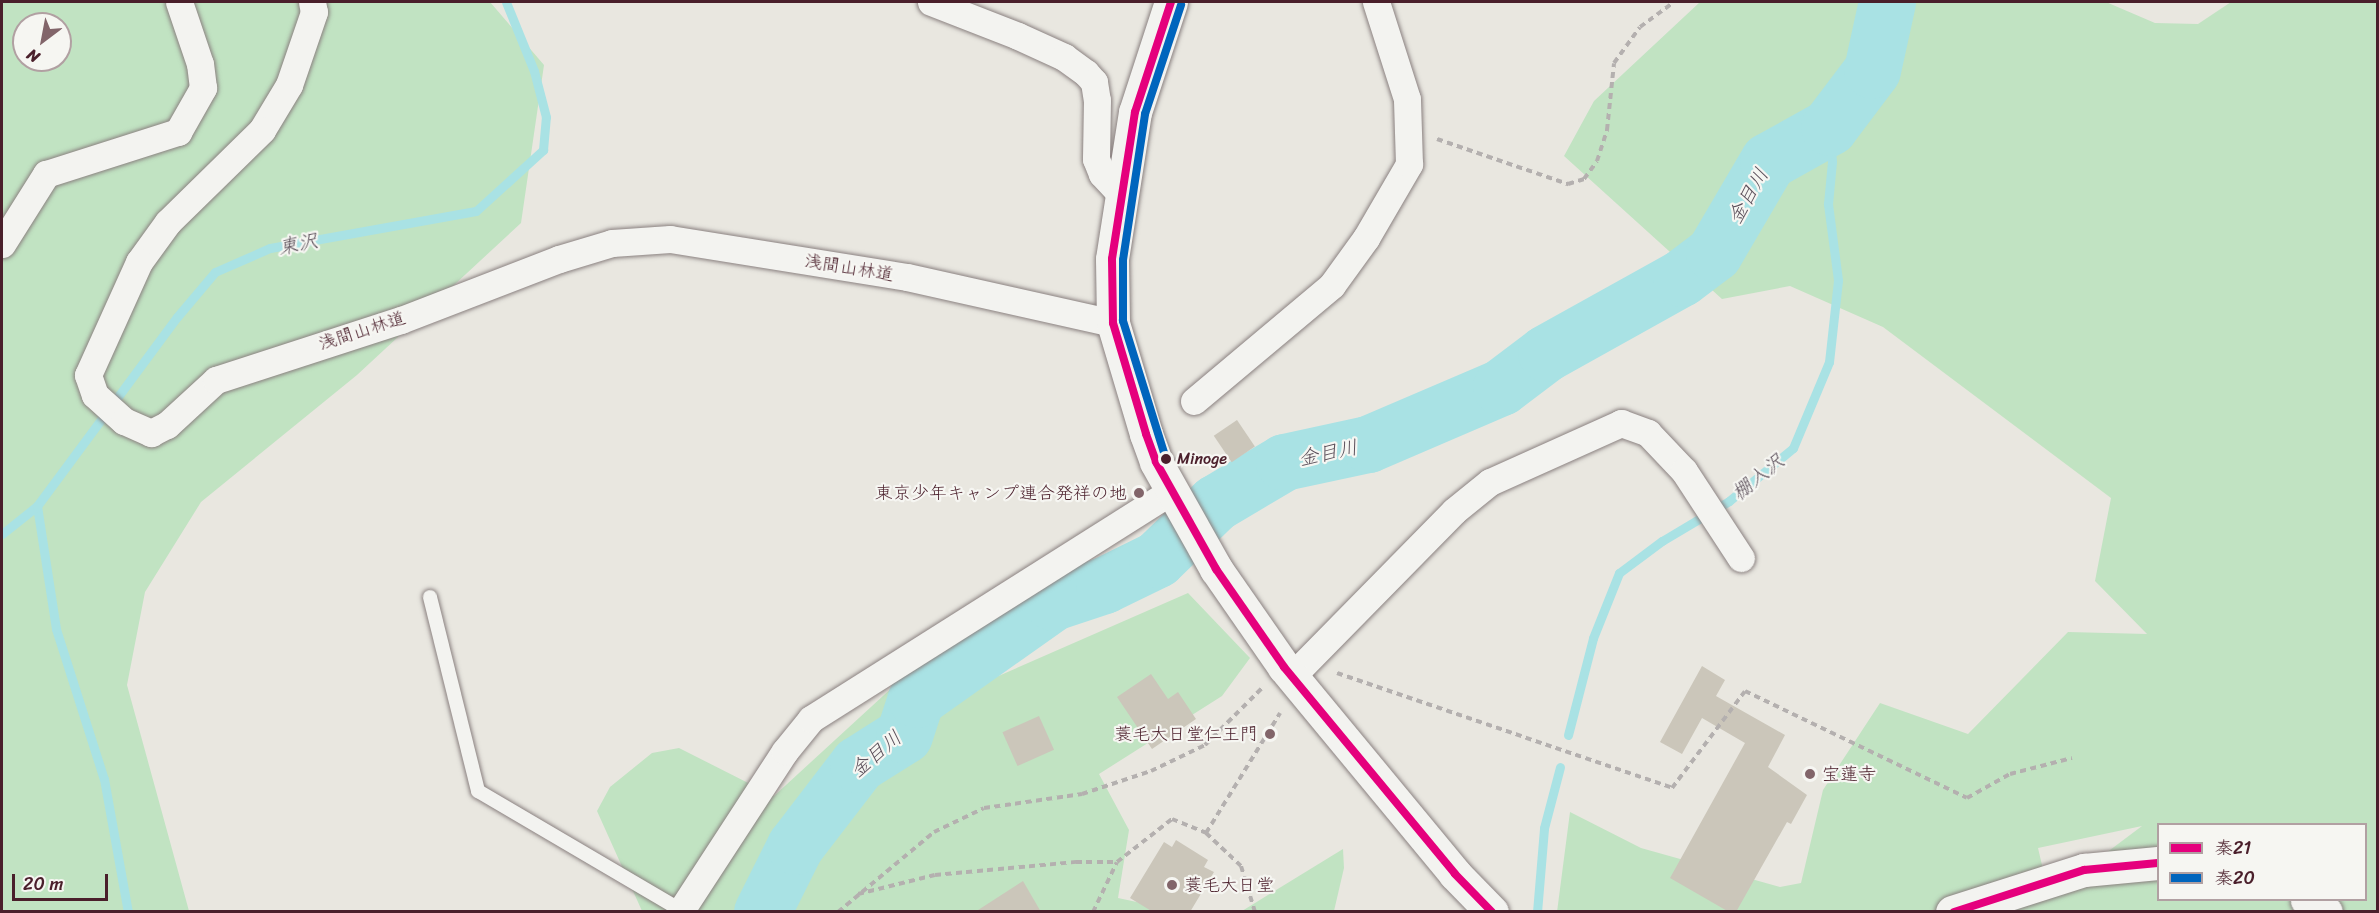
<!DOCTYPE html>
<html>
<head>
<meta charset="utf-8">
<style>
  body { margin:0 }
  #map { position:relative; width:2379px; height:913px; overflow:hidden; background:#e9e7e0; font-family:Sriracha,"Klee One",sans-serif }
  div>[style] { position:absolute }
  .green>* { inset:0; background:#c1e3c2 }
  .stream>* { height:9px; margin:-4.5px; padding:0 4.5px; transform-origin:4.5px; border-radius:4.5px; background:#a9e2e4 }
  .river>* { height:57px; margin:-28.5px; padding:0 28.5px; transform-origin:28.5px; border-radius:28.5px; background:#a9e2e4 }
  .building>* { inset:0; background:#cbc6ba; transform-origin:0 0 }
  .path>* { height:4px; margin-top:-2px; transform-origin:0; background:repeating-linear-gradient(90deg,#b4b0af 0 6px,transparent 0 10.5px) }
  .roads { filter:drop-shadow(0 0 2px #8a8180) drop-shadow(0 0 2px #8a8180) }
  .lane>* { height:14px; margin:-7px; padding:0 7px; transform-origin:7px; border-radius:7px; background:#f3f3f0 }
  .street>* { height:27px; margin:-13.5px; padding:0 13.5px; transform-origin:13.5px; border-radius:13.5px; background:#f3f3f0 }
  .primary>* { height:33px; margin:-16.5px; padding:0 16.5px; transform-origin:16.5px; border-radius:16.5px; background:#f3f3f0 }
  .bus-1>* { height:8px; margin:-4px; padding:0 4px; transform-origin:4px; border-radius:4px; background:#e5007d }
  .bus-2>* { height:8px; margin:-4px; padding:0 4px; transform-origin:4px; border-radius:4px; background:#0065bd }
  .dots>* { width:16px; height:16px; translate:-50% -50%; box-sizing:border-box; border:3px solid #f6f6f2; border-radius:50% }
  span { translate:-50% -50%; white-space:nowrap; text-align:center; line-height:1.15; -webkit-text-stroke:4.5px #f6f6f2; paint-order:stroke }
  .bus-label { font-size:16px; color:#4a1f2b }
  .left { translate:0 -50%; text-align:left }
  .street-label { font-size:18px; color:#4a1f2b }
  .poi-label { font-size:18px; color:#4a1f2b }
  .right { translate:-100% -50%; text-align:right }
  .water-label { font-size:20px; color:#5b4f5a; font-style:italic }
  .frame { position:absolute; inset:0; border:3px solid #4a1f2b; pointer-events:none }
  .legend { position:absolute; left:2157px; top:823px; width:210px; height:78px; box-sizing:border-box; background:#f6f6f2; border:2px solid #b1a0a2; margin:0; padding:8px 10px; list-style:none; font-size:18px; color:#4a1f2b }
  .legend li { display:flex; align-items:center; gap:12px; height:30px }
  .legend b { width:30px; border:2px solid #b1a0a2 }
  .north { position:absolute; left:12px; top:12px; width:60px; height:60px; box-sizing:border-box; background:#f6f6f2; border:2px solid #b1a0a2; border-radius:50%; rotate:212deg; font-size:16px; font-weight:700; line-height:24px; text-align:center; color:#4a1f2b }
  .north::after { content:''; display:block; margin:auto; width:21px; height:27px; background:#82656a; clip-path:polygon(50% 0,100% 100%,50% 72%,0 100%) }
  .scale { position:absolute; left:12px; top:874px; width:96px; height:27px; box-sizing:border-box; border:3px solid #4a1f2b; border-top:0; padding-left:8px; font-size:18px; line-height:21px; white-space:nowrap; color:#4a1f2b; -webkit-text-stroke:4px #f6f6f2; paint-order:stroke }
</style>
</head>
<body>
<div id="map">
  <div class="green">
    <i style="clip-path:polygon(evenodd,2px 2px,490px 2px,544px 65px,521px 223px,357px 375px,201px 502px,145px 592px,127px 685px,189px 911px,2px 912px,2px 2px,24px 24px,60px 24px,60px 60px,24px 60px,24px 24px)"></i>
    <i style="clip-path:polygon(evenodd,1700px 2px,2106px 2px,2155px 23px,2198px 24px,2231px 2px,2377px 2px,2377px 911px,1557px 912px,1570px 812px,1641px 848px,1780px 887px,1801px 883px,1823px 790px,1880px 703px,1968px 734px,2068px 632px,2147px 634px,2095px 581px,2111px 498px,1883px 327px,1790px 286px,1722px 299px,1564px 156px,1594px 101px,1700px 2px,2158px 824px,2366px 824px,2366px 900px,2158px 900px,2158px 824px,1700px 2px,2142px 826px,2050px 895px,2049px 895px,2038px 848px,2142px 826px)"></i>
    <i style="clip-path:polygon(1188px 593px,1250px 658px,1222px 696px,1099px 774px,1129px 830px,1118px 898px,1179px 911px,642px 911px,597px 811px,610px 787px,652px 753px,679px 748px,774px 796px,896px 684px,971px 688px)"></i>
    <i style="clip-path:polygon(1343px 849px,1344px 868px,1334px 911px,1242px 911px)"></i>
  </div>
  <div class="stream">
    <i style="left:37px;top:506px;width:124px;rotate:81.2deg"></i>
    <i style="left:56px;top:629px;width:157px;rotate:72.3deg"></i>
    <i style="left:104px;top:779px;width:135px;rotate:79.8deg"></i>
    <i style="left:2px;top:534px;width:45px;rotate:-38.7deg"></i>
    <i style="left:37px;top:506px;width:235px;rotate:-53.5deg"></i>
    <i style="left:177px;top:317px;width:59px;rotate:-49.8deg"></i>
    <i style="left:215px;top:272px;width:60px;rotate:-23.6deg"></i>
    <i style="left:270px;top:248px;width:209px;rotate:-10.2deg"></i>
    <i style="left:476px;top:211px;width:91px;rotate:-42.3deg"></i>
    <i style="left:543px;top:150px;width:33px;rotate:-85deg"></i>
    <i style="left:546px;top:117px;width:48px;rotate:-104.6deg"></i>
    <i style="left:534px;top:71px;width:74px;rotate:-112.1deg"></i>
    <i style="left:1568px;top:735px;width:100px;rotate:-75.5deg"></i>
    <i style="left:1593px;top:638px;width:70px;rotate:-68.2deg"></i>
    <i style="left:1619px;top:573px;width:54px;rotate:-36.7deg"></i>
    <i style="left:1662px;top:541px;width:78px;rotate:-30.8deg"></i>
    <i style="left:1729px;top:501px;width:83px;rotate:-39.6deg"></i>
    <i style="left:1793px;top:448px;width:93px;rotate:-67.3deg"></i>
    <i style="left:1829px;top:362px;width:82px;rotate:-83.7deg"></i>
    <i style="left:1838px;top:280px;width:77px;rotate:-97.5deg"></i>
    <i style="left:1828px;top:204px;width:42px;rotate:-84.6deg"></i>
    <i style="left:1832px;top:162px;width:35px;rotate:-95deg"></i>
    <i style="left:1537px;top:912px;width:84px;rotate:-85.2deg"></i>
    <i style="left:1544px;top:828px;width:63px;rotate:-75.3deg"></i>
  </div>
  <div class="river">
    <i style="left:762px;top:912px;width:74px;rotate:-63.4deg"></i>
    <i style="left:795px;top:846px;width:103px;rotate:-52.5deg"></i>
    <i style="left:858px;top:764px;width:54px;rotate:-32.2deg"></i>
    <i style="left:904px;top:735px;width:38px;rotate:-72deg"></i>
    <i style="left:916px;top:699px;width:168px;rotate:-35.3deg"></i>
    <i style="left:1053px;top:602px;width:54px;rotate:-18.4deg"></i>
    <i style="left:1104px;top:585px;width:59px;rotate:-26.1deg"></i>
    <i style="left:1157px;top:559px;width:81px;rotate:-44deg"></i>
    <i style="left:1215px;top:503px;width:80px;rotate:-30.7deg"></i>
    <i style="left:1284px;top:462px;width:86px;rotate:-12.1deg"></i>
    <i style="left:1368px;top:444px;width:145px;rotate:-23.2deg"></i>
    <i style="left:1501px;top:387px;width:56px;rotate:-37.1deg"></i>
    <i style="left:1546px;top:353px;width:154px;rotate:-29.1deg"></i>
    <i style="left:1681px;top:278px;width:41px;rotate:-37.1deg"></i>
    <i style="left:1714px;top:253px;width:107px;rotate:-59.6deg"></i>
    <i style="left:1768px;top:161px;width:70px;rotate:-29.1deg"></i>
    <i style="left:1829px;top:127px;width:71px;rotate:-53deg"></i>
    <i style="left:1872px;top:70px;width:70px;rotate:-77.6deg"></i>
  </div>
  <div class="building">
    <i style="left:1237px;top:420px;width:32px;height:28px;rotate:56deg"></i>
    <i style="clip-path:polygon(1702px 666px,1725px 680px,1716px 696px,1785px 735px,1768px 767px,1807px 795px,1791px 824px,1787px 822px,1736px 912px,1729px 912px,1670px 878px,1745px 743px,1702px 718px,1682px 754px,1660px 742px)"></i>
    <i style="clip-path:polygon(1151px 674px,1168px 699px,1178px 692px,1196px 719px,1152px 749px,1117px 697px)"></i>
    <i style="left:1039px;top:716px;width:37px;height:40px;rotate:66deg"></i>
    <i style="clip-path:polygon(1176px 840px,1208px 860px,1204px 867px,1214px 872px,1190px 912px,1153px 912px,1130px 898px,1164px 842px,1172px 847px)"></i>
    <i style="clip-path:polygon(1023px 881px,1041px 912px,975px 912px)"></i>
  </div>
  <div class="path">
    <i style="left:1437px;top:139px;width:139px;rotate:19deg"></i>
    <i style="left:1568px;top:184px;width:17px;rotate:-17deg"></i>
    <i style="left:1584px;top:179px;width:22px;rotate:-54deg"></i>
    <i style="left:1597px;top:161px;width:33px;rotate:-72deg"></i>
    <i style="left:1607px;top:130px;width:67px;rotate:-84deg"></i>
    <i style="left:1614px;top:63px;width:44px;rotate:-54.2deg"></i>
    <i style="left:1640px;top:27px;width:42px;rotate:-36.3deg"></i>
    <i style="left:1337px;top:673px;width:354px;rotate:18.9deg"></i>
    <i style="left:1672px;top:788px;width:121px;rotate:-53deg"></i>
    <i style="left:1745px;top:691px;width:246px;rotate:25.7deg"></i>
    <i style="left:1967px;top:798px;width:49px;rotate:-29.2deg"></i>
    <i style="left:2010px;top:774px;width:64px;rotate:-14.5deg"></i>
    <i style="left:1206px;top:833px;width:141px;rotate:-58.3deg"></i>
    <i style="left:858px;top:894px;width:79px;rotate:-13.9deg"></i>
    <i style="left:935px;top:875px;width:142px;rotate:-5.3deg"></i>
    <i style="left:1076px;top:862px;width:41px"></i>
    <i style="left:1117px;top:862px;width:70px;rotate:-38deg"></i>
    <i style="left:1172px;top:819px;width:37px;rotate:22deg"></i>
    <i style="left:1206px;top:833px;width:48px;rotate:43.3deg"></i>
    <i style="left:1241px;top:866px;width:48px;rotate:73.1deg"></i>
    <i style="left:838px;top:912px;width:125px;rotate:-39.8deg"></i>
    <i style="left:934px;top:832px;width:55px;rotate:-25.6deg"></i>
    <i style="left:984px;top:808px;width:99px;rotate:-8.1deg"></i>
    <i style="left:1082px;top:794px;width:73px;rotate:-18.4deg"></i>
    <i style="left:1151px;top:771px;width:60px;rotate:-25.7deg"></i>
    <i style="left:1205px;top:745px;width:81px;rotate:-45deg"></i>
    <i style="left:1093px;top:912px;width:55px;rotate:-64.4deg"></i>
  </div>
  <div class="roads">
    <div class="lane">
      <i style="left:430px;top:597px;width:200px;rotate:76.1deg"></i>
      <i style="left:478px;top:791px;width:235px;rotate:30.4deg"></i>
    </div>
    <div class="street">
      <i style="left:312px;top:2px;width:10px;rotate:79deg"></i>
      <i style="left:314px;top:12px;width:77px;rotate:108.9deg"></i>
      <i style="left:289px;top:85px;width:52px;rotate:121deg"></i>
      <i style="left:262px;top:130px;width:132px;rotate:135.6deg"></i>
      <i style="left:168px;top:222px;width:49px;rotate:125.9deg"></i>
      <i style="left:139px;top:262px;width:124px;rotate:114.3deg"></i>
      <i style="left:88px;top:375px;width:21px;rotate:71deg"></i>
      <i style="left:95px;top:395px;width:39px;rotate:42deg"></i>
      <i style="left:124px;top:421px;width:30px;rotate:24deg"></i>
      <i style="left:151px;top:433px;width:18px;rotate:-27deg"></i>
      <i style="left:167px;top:425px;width:67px;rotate:-42.6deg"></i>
      <i style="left:216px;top:380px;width:194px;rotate:-18deg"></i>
      <i style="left:401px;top:320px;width:169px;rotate:-21.1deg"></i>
      <i style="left:559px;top:259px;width:55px;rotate:-16.8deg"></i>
      <i style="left:612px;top:243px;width:58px;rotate:-3.9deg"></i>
      <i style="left:670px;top:239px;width:240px;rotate:9.1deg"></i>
      <i style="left:907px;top:277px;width:211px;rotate:12.6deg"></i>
      <i style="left:931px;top:2px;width:93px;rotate:21.3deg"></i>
      <i style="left:1018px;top:36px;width:51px;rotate:24.5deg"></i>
      <i style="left:1064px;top:57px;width:27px;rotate:36deg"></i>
      <i style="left:1086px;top:73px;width:12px;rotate:48deg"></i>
      <i style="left:1094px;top:82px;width:18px;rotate:81deg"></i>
      <i style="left:1097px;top:100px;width:59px;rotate:91deg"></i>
      <i style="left:1096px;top:159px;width:16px;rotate:68deg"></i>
      <i style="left:1102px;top:174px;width:26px;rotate:47deg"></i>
      <i style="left:2px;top:244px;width:83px;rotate:-57.8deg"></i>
      <i style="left:46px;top:174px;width:139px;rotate:-17.7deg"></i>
      <i style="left:178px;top:132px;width:51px;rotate:-60.4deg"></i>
      <i style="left:203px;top:88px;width:24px;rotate:-97deg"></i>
      <i style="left:200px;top:64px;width:65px;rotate:-108.7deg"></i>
      <i style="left:1194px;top:401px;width:180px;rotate:-40deg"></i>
      <i style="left:1332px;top:285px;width:58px;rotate:-54.1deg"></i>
      <i style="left:1366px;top:238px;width:86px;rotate:-59.8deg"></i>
      <i style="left:1409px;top:164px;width:65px;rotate:-91.8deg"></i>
      <i style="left:1407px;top:99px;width:102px;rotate:-107.7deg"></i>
      <i style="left:1292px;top:676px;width:231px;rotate:-45.5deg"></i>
      <i style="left:1454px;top:511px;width:46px;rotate:-38.9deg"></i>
      <i style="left:1490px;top:482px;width:144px;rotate:-24.2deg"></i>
      <i style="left:1621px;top:423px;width:29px;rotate:20deg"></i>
      <i style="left:1648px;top:433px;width:52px;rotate:46.5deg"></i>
      <i style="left:1684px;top:471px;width:104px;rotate:56.8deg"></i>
      <i style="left:680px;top:912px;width:192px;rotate:-56.9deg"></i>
      <i style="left:785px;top:751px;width:41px;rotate:-50.9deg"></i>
      <i style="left:811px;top:719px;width:427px;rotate:-32.3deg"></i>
    </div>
    <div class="primary">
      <i style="left:1171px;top:2px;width:116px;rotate:108.1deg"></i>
      <i style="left:1135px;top:112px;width:149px;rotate:98.9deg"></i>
      <i style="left:1112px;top:259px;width:64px;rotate:89.1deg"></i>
      <i style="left:1113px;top:323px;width:116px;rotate:73.4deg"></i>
      <i style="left:1146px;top:434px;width:30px;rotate:70deg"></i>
      <i style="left:1156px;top:462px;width:123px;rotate:60.7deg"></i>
      <i style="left:1216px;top:569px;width:119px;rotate:55.2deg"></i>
      <i style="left:1284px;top:667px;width:268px;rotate:50.4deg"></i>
      <i style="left:1455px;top:874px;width:53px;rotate:45.8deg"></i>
      <i style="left:2307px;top:900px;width:22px;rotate:32deg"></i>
      <i style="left:1952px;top:912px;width:139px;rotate:-17.7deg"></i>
      <i style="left:2084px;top:870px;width:74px;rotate:-5.4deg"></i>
    </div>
  </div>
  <div class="bus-1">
    <i style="left:1171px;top:2px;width:116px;rotate:108.1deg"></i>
    <i style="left:1135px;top:112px;width:149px;rotate:98.9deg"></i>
    <i style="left:1112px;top:259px;width:64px;rotate:89.1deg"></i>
    <i style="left:1113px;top:323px;width:116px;rotate:73.4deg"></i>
    <i style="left:1146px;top:434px;width:30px;rotate:70deg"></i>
    <i style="left:1156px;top:462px;width:123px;rotate:60.7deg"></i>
    <i style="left:1216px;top:569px;width:119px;rotate:55.2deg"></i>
    <i style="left:1284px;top:667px;width:268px;rotate:50.4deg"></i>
    <i style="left:1455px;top:874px;width:53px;rotate:45.8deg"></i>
    <i style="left:1954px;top:912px;width:137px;rotate:-17.9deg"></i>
    <i style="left:2084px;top:870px;width:74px;rotate:-5.4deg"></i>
  </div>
  <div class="bus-2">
    <i style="left:1166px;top:459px;width:145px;rotate:-107.3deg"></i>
    <i style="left:1123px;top:321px;width:61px;rotate:-90deg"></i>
    <i style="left:1123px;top:260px;width:148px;rotate:-81.4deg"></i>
    <i style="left:1145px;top:114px;width:115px;rotate:-71.7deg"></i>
  </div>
  <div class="dots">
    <i style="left:1166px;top:459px;background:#4a1f2b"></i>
    <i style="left:1139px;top:493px;background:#82656a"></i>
    <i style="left:1270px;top:734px;background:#82656a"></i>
    <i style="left:1810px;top:774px;background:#82656a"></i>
    <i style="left:1172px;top:885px;background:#82656a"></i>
  </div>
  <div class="bus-label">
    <span class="left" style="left:1177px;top:459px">Minoge</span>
  </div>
  <div class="street-label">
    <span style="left:849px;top:268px;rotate:9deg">浅間山林道</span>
    <span style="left:362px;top:331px;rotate:-18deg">浅間山林道</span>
  </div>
  <div class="poi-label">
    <span class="right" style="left:1127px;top:493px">東京少年キャンプ連合発祥の地</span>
    <span class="right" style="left:1258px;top:734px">蓑毛大日堂仁王門</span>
    <span class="left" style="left:1822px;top:774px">宝蓮寺</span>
    <span class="left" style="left:1184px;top:885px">蓑毛大日堂</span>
  </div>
  <div class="water-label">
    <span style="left:1748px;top:196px;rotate:-60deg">金目川</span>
    <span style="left:298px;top:244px;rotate:-11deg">東沢</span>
    <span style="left:1328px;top:453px;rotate:-12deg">金目川</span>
    <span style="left:1758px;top:477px;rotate:-39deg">棚入沢</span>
    <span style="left:876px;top:754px;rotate:-40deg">金目川</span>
  </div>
  <div class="frame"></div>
  <ul class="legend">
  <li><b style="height:8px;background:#e5007d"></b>秦21</li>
  <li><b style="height:8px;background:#0065bd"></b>秦20</li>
  </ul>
  <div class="north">N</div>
  <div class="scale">20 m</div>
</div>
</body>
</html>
